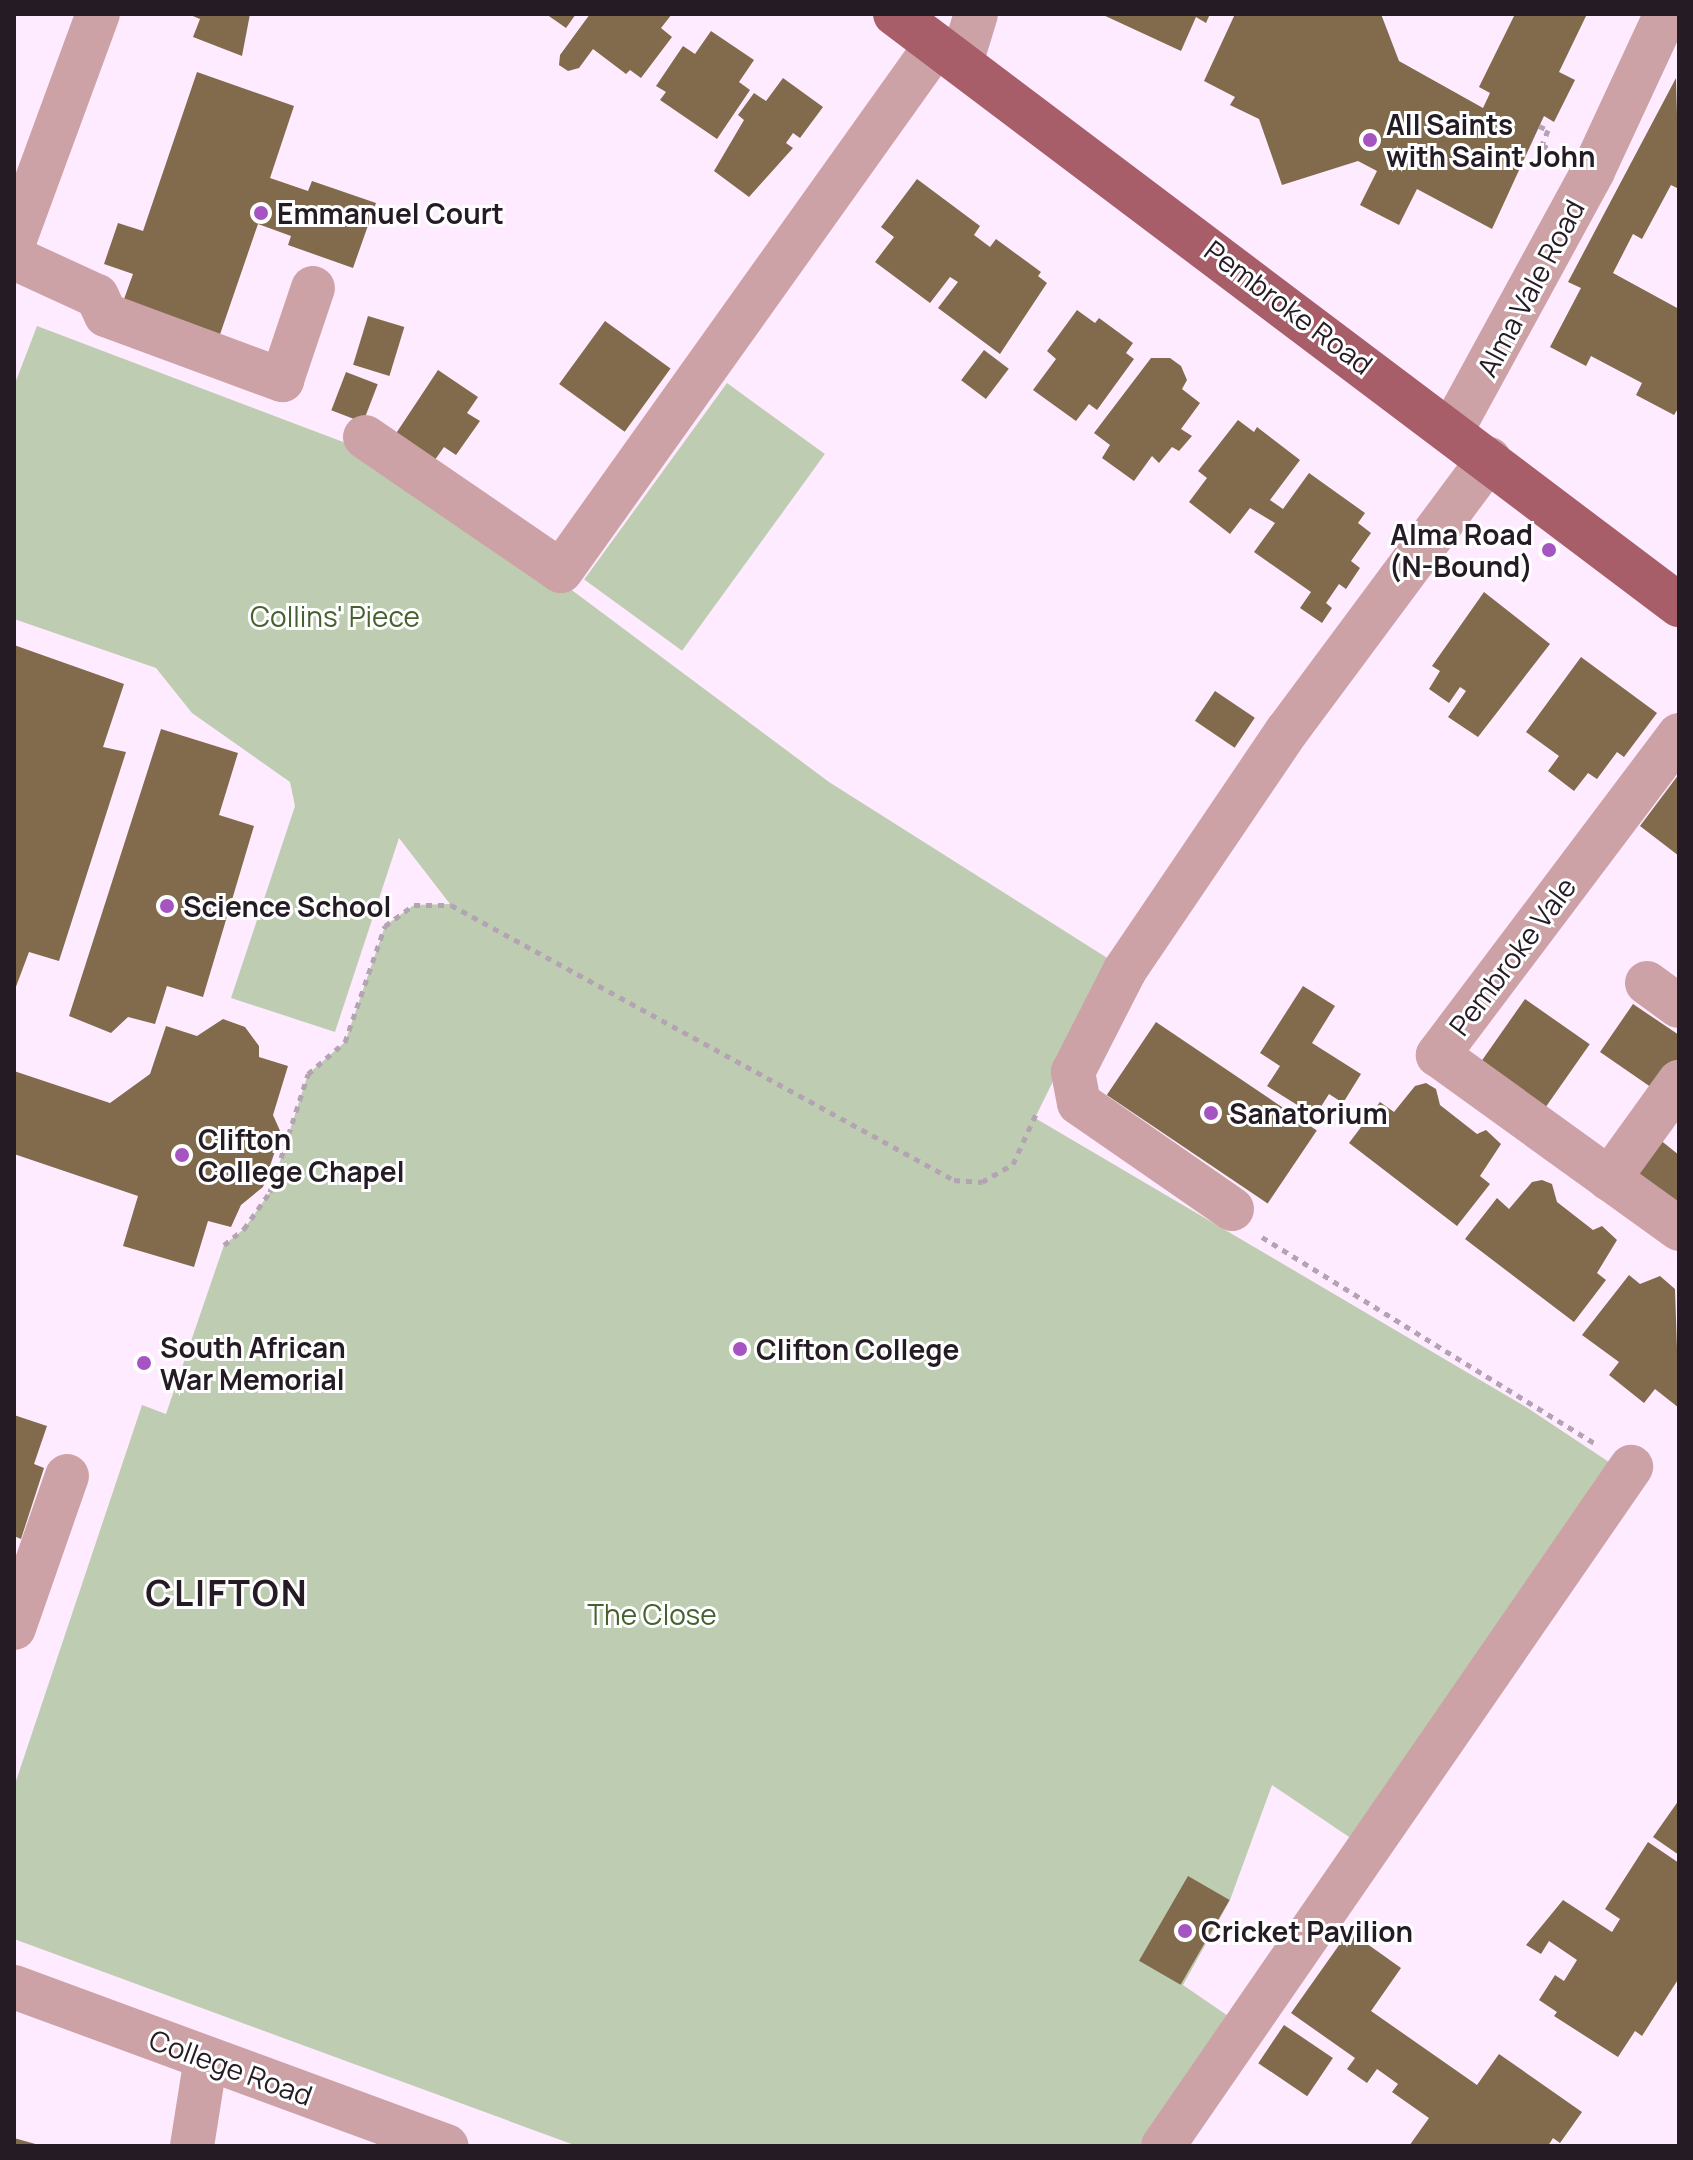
<!DOCTYPE html>
<html>
<head>
<meta charset="utf-8">
<style>
  body { margin:0 }
  #map { position:relative; width:1693px; height:2160px; overflow:hidden; background:#ffebff; font-family:Manrope,sans-serif }
  div>[style] { position:absolute }
  .green>* { inset:0; background:#becdb1; transform-origin:0 0 }
  .building>* { inset:0; background:#816b4c; transform-origin:0 0 }
  .path>* { height:5px; margin-top:-2.5px; transform-origin:0; background:repeating-linear-gradient(90deg,#b3a3b3 0 6px,transparent 0 12px) }
  .minor>* { height:44px; margin:-22px; padding:0 22px; transform-origin:22px; border-radius:22px; background:#cda2a7 }
  .major>* { height:44px; margin:-22px; padding:0 22px; transform-origin:22px; border-radius:22px; background:#a75e69 }
  .dots>* { width:22px; height:22px; translate:-50% -50%; box-sizing:border-box; border:4px solid #fff; border-radius:50% }
  span { translate:-50% -50%; white-space:nowrap; text-align:center; line-height:1.15; -webkit-text-stroke:6px #fff; paint-order:stroke }
  .poi-label { font-size:28px; color:#241b24; font-weight:700 }
  .left { translate:0 -50%; text-align:left }
  .right { translate:-100% -50%; text-align:right }
  .street-label { font-size:28px; color:#241b24 }
  .park-label { font-size:28px; color:#47612e }
  .district-label { font-size:36px; color:#241b24; font-weight:700; letter-spacing:2px }
  .frame { position:absolute; inset:0; border:16px solid #241b24; pointer-events:none }
</style>
</head>
<body>
<div id="map">
  <div class="green">
    <i style="clip-path:polygon(37px 326px,404px 465px,829px 782px,1112px 961px,1035px 1118px,1526px 1407px,1615px 1466px,1358px 1843px,1272px 1785px,1230px 1900px,1183px 1985px,1234px 2020px,1151px 2146px,577px 2146px,14px 1939px,14px 1787px,142px 1405px,166px 1414px,224px 1245px,244px 1229px,270px 1192px,308px 1074px,345px 1042px,385px 926px,414px 905px,450px 904px,399px 838px,335px 1032px,231px 998px,295px 806px,290px 782px,192px 713px,156px 668px,14px 619px,14px 386px)"></i>
    <i style="left:727px;top:383px;width:121px;height:243px;rotate:36deg"></i>
  </div>
  <div class="building">
    <i style="clip-path:polygon(188px 14px,250px 14px,242px 56px,193px 37px,200px 19px)"></i>
    <i style="clip-path:polygon(546px 14px,576px 14px,566px 28px)"></i>
    <i style="clip-path:polygon(590px 14px,672px 14px,661px 28px,672px 37px,641px 78px,630px 70px,626px 74px,593px 49px,579px 68px,568px 71px,559px 65px,560px 55px)"></i>
    <i style="clip-path:polygon(1101px 14px,1210px 14px,1206px 23px,1196px 17px,1181px 51px)"></i>
    <i style="clip-path:polygon(1235px 14px,1381px 14px,1399px 61px,1483px 108px,1490px 93px,1479px 87px,1515px 14px,1587px 14px,1559px 72px,1575px 80px,1554px 122px,1544px 116px,1492px 229px,1417px 189px,1399px 225px,1360px 205px,1377px 171px,1358px 161px,1282px 185px,1259px 119px,1230px 105px,1235px 97px,1204px 81px)"></i>
    <i style="clip-path:polygon(711px 31px,754px 60px,739px 82px,750px 90px,717px 139px,660px 100px,666px 92px,656px 86px,683px 46px,695px 54px)"></i>
    <i style="clip-path:polygon(197px 72px,294px 106px,270px 178px,308px 191px,312px 181px,376px 203px,353px 268px,288px 245px,291px 236px,258px 224px,216px 346px,119px 313px,133px 274px,104px 264px,118px 223px,143px 231px)"></i>
    <i style="clip-path:polygon(783px 78px,823px 107px,800px 138px,793px 133px,786px 143px,793px 148px,749px 197px,714px 171px,744px 120px,738px 115px,754px 93px,766px 101px)"></i>
    <i style="clip-path:polygon(1676px 78px,1679px 189px,1671px 185px,1642px 239px,1633px 234px,1613px 273px,1679px 309px,1679px 407px,1674px 415px,1636px 395px,1642px 383px,1591px 356px,1586px 366px,1550px 347px,1581px 288px,1568px 282px)"></i>
    <i style="clip-path:polygon(917px 179px,980px 226px,974px 235px,990px 247px,996px 239px,1041px 272px,1038px 276px,1047px 283px,1000px 354px,938px 308px,958px 282px,950px 277px,930px 303px,875px 262px,894px 237px,881px 227px)"></i>
    <i style="clip-path:polygon(1077px 310px,1095px 323px,1099px 318px,1133px 343px,1126px 353px,1134px 359px,1097px 410px,1089px 404px,1076px 421px,1033px 390px,1056px 359px,1047px 351px)"></i>
    <i style="left:368px;top:316px;width:38px;height:51px;rotate:17deg"></i>
    <i style="left:605px;top:321px;width:81px;height:78px;rotate:36deg"></i>
    <i style="left:984px;top:350px;width:31px;height:38px;rotate:37deg"></i>
    <i style="clip-path:polygon(1151px 358px,1170px 358px,1181px 366px,1187px 380px,1182px 389px,1200px 403px,1181px 429px,1192px 436px,1179px 451px,1172px 447px,1159px 463px,1152px 456px,1134px 481px,1102px 458px,1110px 445px,1094px 433px)"></i>
    <i style="clip-path:polygon(438px 370px,478px 397px,467px 413px,480px 421px,456px 455px,444px 447px,432px 464px,393px 438px)"></i>
    <i style="left:346px;top:372px;width:34px;height:41px;rotate:21deg"></i>
    <i style="clip-path:polygon(1238px 420px,1254px 432px,1257px 427px,1300px 460px,1270px 500px,1283px 509px,1309px 473px,1365px 513px,1358px 523px,1371px 533px,1351px 561px,1360px 568px,1346px 589px,1339px 584px,1326px 603px,1332px 608px,1322px 623px,1300px 608px,1311px 592px,1254px 552px,1275px 523px,1250px 508px,1230px 534px,1189px 502px,1207px 478px,1198px 471px)"></i>
    <i style="clip-path:polygon(1484px 592px,1550px 644px,1478px 737px,1448px 717px,1466px 691px,1460px 687px,1449px 703px,1429px 689px,1440px 671px,1432px 666px)"></i>
    <i style="clip-path:polygon(14px 645px,124px 684px,103px 747px,126px 752px,59px 961px,29px 952px,14px 992px)"></i>
    <i style="clip-path:polygon(1581px 657px,1657px 713px,1624px 757px,1617px 752px,1597px 779px,1588px 773px,1574px 791px,1548px 771px,1559px 756px,1526px 732px)"></i>
    <i style="left:1215px;top:691px;width:48px;height:36px;rotate:34deg"></i>
    <i style="clip-path:polygon(161px 729px,238px 753px,219px 815px,254px 826px,203px 997px,167px 986px,155px 1024px,128px 1017px,111px 1033px,69px 1016px)"></i>
    <i style="clip-path:polygon(1679px 774px,1679px 856px,1640px 826px)"></i>
    <i style="clip-path:polygon(1303px 986px,1335px 1006px,1312px 1043px,1361px 1074px,1343px 1103px,1329px 1094px,1315px 1116px,1267px 1086px,1280px 1066px,1260px 1053px)"></i>
    <i style="left:1525px;top:999px;width:79px;height:80px;rotate:35deg"></i>
    <i style="clip-path:polygon(1633px 1004px,1679px 1035px,1679px 1061px,1658px 1092px,1600px 1052px)"></i>
    <i style="clip-path:polygon(223px 1019px,245px 1027px,259px 1046px,259px 1057px,288px 1066px,273px 1115px,281px 1133px,263px 1187px,241px 1205px,231px 1227px,208px 1221px,194px 1267px,123px 1246px,138px 1196px,14px 1154px,14px 1071px,110px 1103px,150px 1074px,166px 1026px,197px 1036px)"></i>
    <i style="left:1156px;top:1022px;width:194px;height:88px;rotate:34deg"></i>
    <i style="clip-path:polygon(1426px 1083px,1436px 1089px,1440px 1105px,1477px 1134px,1486px 1130px,1501px 1144px,1480px 1176px,1490px 1184px,1457px 1226px,1349px 1143px,1380px 1102px,1394px 1112px,1415px 1086px)"></i>
    <i style="clip-path:polygon(1659px 1139px,1679px 1155px,1679px 1211px,1631px 1174px)"></i>
    <i style="clip-path:polygon(1542px 1180px,1552px 1184px,1557px 1202px,1593px 1230px,1602px 1226px,1617px 1240px,1597px 1273px,1606px 1280px,1574px 1322px,1465px 1239px,1497px 1198px,1509px 1209px,1532px 1182px)"></i>
    <i style="clip-path:polygon(1629px 1275px,1640px 1284px,1660px 1276px,1675px 1289px,1679px 1408px,1655px 1389px,1644px 1403px,1609px 1375px,1619px 1362px,1582px 1335px)"></i>
    <i style="clip-path:polygon(14px 1415px,47px 1426px,34px 1464px,44px 1468px,21px 1539px,14px 1536px)"></i>
    <i style="clip-path:polygon(1679px 1800px,1679px 1855px,1653px 1837px)"></i>
    <i style="clip-path:polygon(1648px 1842px,1679px 1863px,1679px 1978px,1642px 2036px,1635px 2031px,1618px 2057px,1554px 2016px,1557px 2012px,1539px 2000px,1555px 1975px,1564px 1981px,1577px 1960px,1549px 1941px,1541px 1954px,1526px 1945px,1563px 1900px,1612px 1932px,1620px 1919px,1605px 1909px)"></i>
    <i style="left:1188px;top:1876px;width:48px;height:98px;rotate:30deg"></i>
    <i style="clip-path:polygon(1349px 1931px,1401px 1968px,1371px 2011px,1477px 2085px,1499px 2054px,1582px 2112px,1560px 2143px,1553px 2138px,1548px 2146px,1409px 2146px,1429px 2118px,1392px 2092px,1398px 2084px,1377px 2069px,1367px 2083px,1347px 2069px,1355px 2058px,1291px 2013px)"></i>
    <i style="left:1284px;top:2025px;width:59px;height:46px;rotate:34deg"></i>
    <i style="clip-path:polygon(14px 2138px,39px 2145px,38px 2146px,14px 2146px)"></i>
  </div>
  <div class="path">
    <i style="left:1539px;top:126px;width:10px;rotate:24deg"></i>
    <i style="left:1548px;top:130px;width:16px;rotate:112deg"></i>
    <i style="left:1542px;top:145px;width:16px;rotate:27deg"></i>
    <i style="left:1262px;top:1237px;width:394px;rotate:31.8deg"></i>
    <i style="left:224px;top:1245px;width:26px;rotate:-39deg"></i>
    <i style="left:244px;top:1229px;width:45px;rotate:-54.9deg"></i>
    <i style="left:270px;top:1192px;width:124px;rotate:-72.1deg"></i>
    <i style="left:308px;top:1074px;width:49px;rotate:-40.9deg"></i>
    <i style="left:345px;top:1042px;width:123px;rotate:-71deg"></i>
    <i style="left:385px;top:926px;width:36px;rotate:-36deg"></i>
    <i style="left:414px;top:905px;width:37px"></i>
    <i style="left:451px;top:905px;width:573px;rotate:28.67deg"></i>
    <i style="left:954px;top:1180px;width:28px;rotate:4deg"></i>
    <i style="left:982px;top:1182px;width:36px;rotate:-30deg"></i>
    <i style="left:1013px;top:1164px;width:55px;rotate:-65.3deg"></i>
  </div>
  <div class="minor">
    <i style="left:961px;top:63px;width:51px;rotate:-73deg"></i>
    <i style="left:14px;top:242px;width:243px;rotate:-69.8deg"></i>
    <i style="left:14px;top:258px;width:91px;rotate:24.6deg"></i>
    <i style="left:97px;top:296px;width:21px;rotate:65deg"></i>
    <i style="left:106px;top:315px;width:188px;rotate:20.3deg"></i>
    <i style="left:282px;top:380px;width:97px;rotate:-71.4deg"></i>
    <i style="left:1452px;top:430px;width:295px;rotate:-61.4deg"></i>
    <i style="left:1593px;top:171px;width:173px;rotate:-65.1deg"></i>
    <i style="left:365px;top:437px;width:237px;rotate:34.4deg"></i>
    <i style="left:561px;top:571px;width:646px;rotate:-54.51deg"></i>
    <i style="left:1679px;top:735px;width:401px;rotate:127deg"></i>
    <i style="left:1438px;top:1055px;width:297px;rotate:35.8deg"></i>
    <i style="left:1647px;top:983px;width:39px;rotate:36deg"></i>
    <i style="left:1609px;top:1179px;width:120px;rotate:-54.2deg"></i>
    <i style="left:1232px;top:1209px;width:186px;rotate:-145.3deg"></i>
    <i style="left:1079px;top:1103px;width:32px;rotate:-101deg"></i>
    <i style="left:1073px;top:1072px;width:114px;rotate:-63deg"></i>
    <i style="left:1125px;top:970px;width:289px;rotate:-55.9deg"></i>
    <i style="left:1287px;top:731px;width:339px;rotate:-53.4deg"></i>
    <i style="left:14px;top:1628px;width:161px;rotate:-70.8deg"></i>
    <i style="left:14px;top:1987px;width:461px;rotate:20.2deg"></i>
    <i style="left:192px;top:2146px;width:89px;rotate:-81deg"></i>
    <i style="left:1163px;top:2146px;width:825px;rotate:-55.42deg"></i>
  </div>
  <div class="major">
    <i style="left:895px;top:14px;width:982px;rotate:37.01deg"></i>
  </div>
  <div class="dots">
    <i style="left:1370px;top:140px;background:#a754c3"></i>
    <i style="left:261px;top:213px;background:#a754c3"></i>
    <i style="left:1549px;top:550px;background:#a754c3"></i>
    <i style="left:167px;top:906px;background:#a754c3"></i>
    <i style="left:1211px;top:1113px;background:#a754c3"></i>
    <i style="left:182px;top:1155px;background:#a754c3"></i>
    <i style="left:740px;top:1349px;background:#a754c3"></i>
    <i style="left:144px;top:1363px;background:#a754c3"></i>
    <i style="left:1185px;top:1931px;background:#a754c3"></i>
  </div>
  <div class="poi-label">
    <span class="left" style="left:1386px;top:140px">All Saints<br>with Saint John</span>
    <span class="left" style="left:277px;top:213px">Emmanuel Court</span>
    <span class="right" style="left:1533px;top:550px">Alma Road<br>(N-Bound)</span>
    <span class="left" style="left:183px;top:906px">Science School</span>
    <span class="left" style="left:1229px;top:1113px">Sanatorium</span>
    <span class="left" style="left:198px;top:1155px">Clifton<br>College Chapel</span>
    <span class="left" style="left:160px;top:1363px">South African<br>War Memorial</span>
    <span class="left" style="left:756px;top:1349px">Clifton College</span>
    <span class="left" style="left:1201px;top:1931px">Cricket Pavilion</span>
  </div>
  <div class="street-label">
    <span style="left:1530px;top:288px;rotate:-62deg">Alma Vale Road</span>
    <span style="left:1289px;top:307px;rotate:37deg">Pembroke Road</span>
    <span style="left:1512px;top:956px;rotate:-53deg">Pembroke Vale</span>
    <span style="left:231px;top:2067px;rotate:20deg">College Road</span>
  </div>
  <div class="park-label">
    <span style="left:335px;top:616px">Collins' Piece</span>
    <span style="left:652px;top:1614px">The Close</span>
  </div>
  <div class="district-label">
    <span style="left:227px;top:1593px">CLIFTON</span>
  </div>
  <div class="frame"></div>
</div>
</body>
</html>
